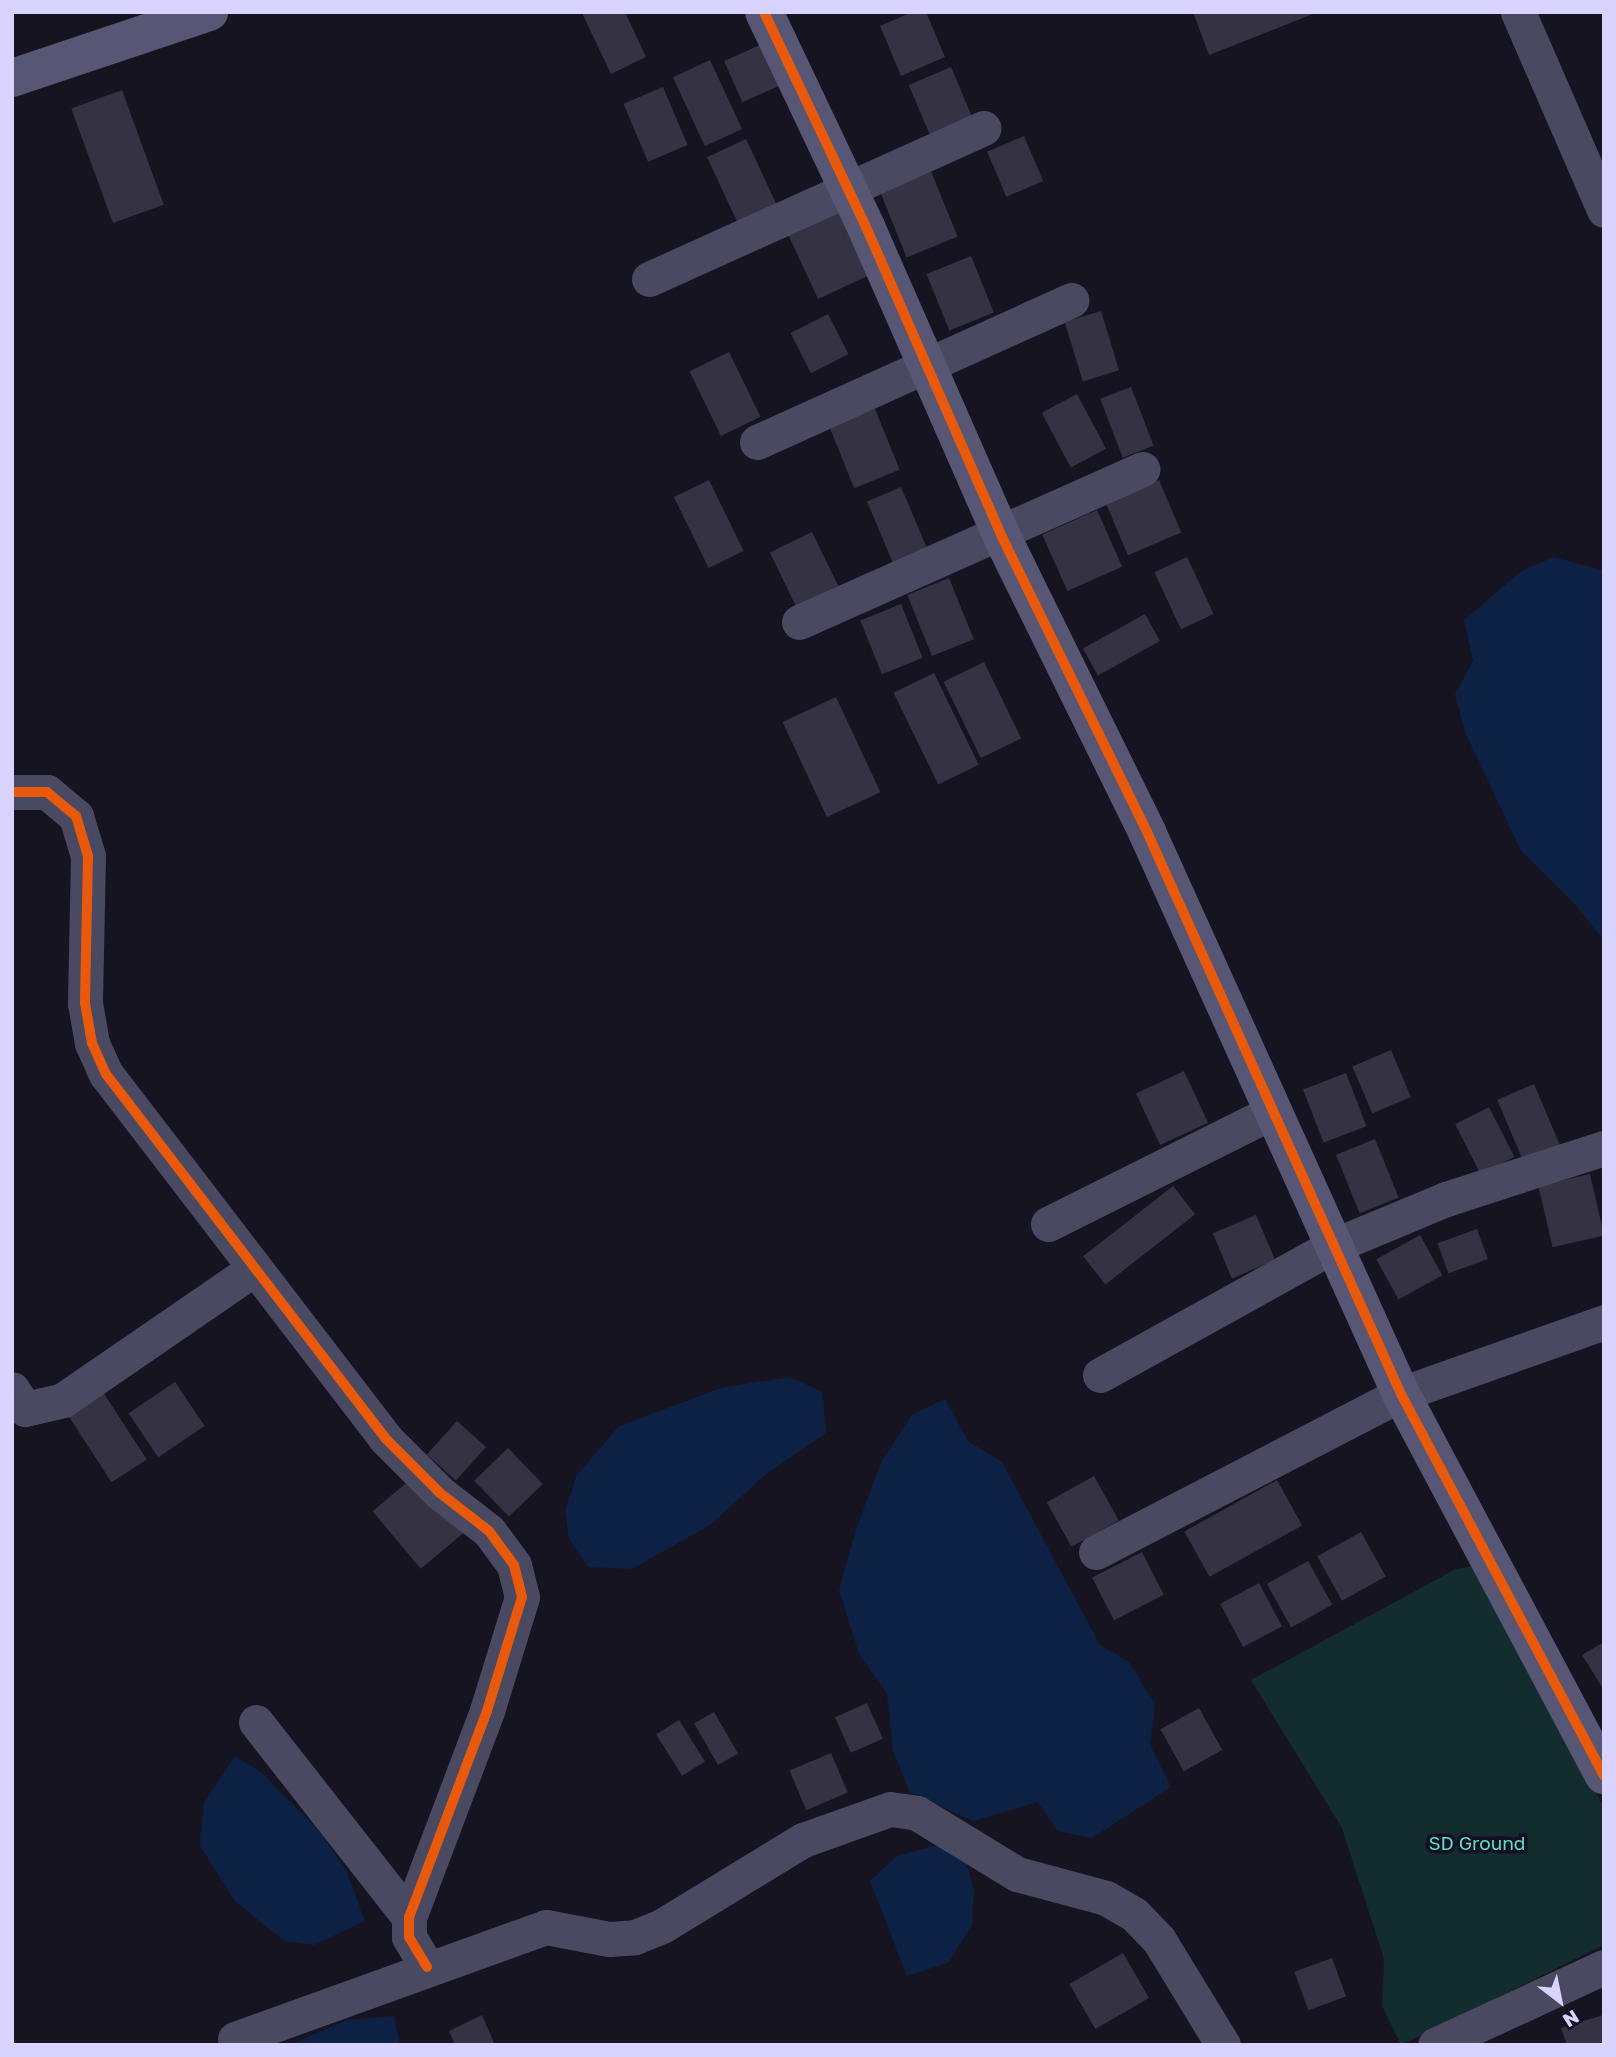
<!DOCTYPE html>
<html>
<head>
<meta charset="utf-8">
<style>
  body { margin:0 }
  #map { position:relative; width:1616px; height:2057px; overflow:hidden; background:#161421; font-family:"Golos Text",sans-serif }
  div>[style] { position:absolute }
  .green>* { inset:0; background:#132c2d }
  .water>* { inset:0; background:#0d2144 }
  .building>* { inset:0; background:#343243; transform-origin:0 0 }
  .street>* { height:35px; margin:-17.5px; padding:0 17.5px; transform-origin:17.5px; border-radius:17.5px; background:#4a4962 }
  .secondary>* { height:38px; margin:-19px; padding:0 19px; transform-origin:19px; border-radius:19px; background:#575674 }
  .cycleway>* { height:10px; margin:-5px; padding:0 5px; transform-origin:5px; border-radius:5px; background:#e8590c }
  span { translate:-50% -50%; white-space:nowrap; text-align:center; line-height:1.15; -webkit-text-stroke:7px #130f26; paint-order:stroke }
  .park-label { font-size:19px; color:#5fe0c0 }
  .frame { position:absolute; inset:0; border:14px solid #d9d4ff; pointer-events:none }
  .north { position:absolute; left:1525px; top:1966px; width:70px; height:70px; -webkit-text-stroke:5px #130f26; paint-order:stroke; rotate:148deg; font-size:19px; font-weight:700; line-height:28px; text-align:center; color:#d9d4ff }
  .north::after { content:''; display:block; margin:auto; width:24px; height:32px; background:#d9d4ff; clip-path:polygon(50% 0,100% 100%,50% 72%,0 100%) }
</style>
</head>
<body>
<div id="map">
  <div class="green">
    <i style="clip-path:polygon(1476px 1565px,1604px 1808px,1604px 1945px,1401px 2045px,1382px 2006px,1384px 1959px,1342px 1828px,1251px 1680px,1454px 1570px)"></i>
  </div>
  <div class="water">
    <i style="clip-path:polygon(1554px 557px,1604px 571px,1604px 940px,1573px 902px,1521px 851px,1465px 732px,1455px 694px,1473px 661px,1464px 620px,1523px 570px)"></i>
    <i style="clip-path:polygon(790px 1377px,822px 1392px,826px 1433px,766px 1474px,710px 1525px,632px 1569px,588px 1567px,569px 1539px,565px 1510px,577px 1475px,619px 1426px,724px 1387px)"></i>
    <i style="clip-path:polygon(945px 1399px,968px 1441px,1002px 1462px,1100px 1645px,1129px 1662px,1155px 1704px,1150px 1745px,1171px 1787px,1092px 1838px,1057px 1831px,1038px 1802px,973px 1821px,910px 1792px,893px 1751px,887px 1693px,859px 1654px,839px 1590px,856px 1530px,881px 1462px,912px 1415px)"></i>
    <i style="clip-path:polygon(235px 1756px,261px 1772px,321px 1833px,347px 1872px,365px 1921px,314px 1945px,284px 1941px,235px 1901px,200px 1846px,204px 1803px)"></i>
    <i style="clip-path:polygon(938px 1845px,965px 1859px,974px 1888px,972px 1925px,948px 1963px,907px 1976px,870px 1881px,897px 1856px)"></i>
    <i style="clip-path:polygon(394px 2016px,400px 2045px,289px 2045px,347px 2020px)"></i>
  </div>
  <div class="building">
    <i style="clip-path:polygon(625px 12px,646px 57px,611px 74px,582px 13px)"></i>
    <i style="clip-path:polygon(912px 12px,926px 12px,945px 57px,901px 76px,880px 26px)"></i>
    <i style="clip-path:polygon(1193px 12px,1318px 12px,1209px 55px)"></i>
    <i style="left:767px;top:42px;width:45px;height:47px;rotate:66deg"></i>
    <i style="left:710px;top:60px;width:76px;height:41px;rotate:65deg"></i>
    <i style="left:951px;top:67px;width:58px;height:46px;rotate:67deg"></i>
    <i style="left:663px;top:87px;width:63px;height:43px;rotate:67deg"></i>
    <i style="left:122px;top:90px;width:122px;height:54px;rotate:70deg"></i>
    <i style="left:1024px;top:136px;width:49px;height:40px;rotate:67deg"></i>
    <i style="left:746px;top:139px;width:75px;height:43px;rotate:65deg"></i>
    <i style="left:931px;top:171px;width:71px;height:55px;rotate:68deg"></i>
    <i style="left:843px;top:208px;width:72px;height:61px;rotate:65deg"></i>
    <i style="left:971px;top:256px;width:61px;height:48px;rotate:68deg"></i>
    <i style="left:1101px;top:311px;width:62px;height:38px;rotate:73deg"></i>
    <i style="left:828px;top:314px;width:45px;height:42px;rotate:63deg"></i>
    <i style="left:729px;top:352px;width:72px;height:44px;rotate:64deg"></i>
    <i style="left:1131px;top:387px;width:63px;height:33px;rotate:69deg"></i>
    <i style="left:1077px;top:394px;width:62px;height:40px;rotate:62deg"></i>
    <i style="left:873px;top:404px;width:71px;height:49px;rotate:68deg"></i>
    <i style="left:709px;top:480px;width:79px;height:39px;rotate:64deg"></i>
    <i style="left:1159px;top:480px;width:57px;height:58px;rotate:67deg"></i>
    <i style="left:901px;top:487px;width:69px;height:37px;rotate:67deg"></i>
    <i style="left:1097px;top:510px;width:62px;height:60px;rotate:66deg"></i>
    <i style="left:812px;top:532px;width:60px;height:47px;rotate:64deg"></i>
    <i style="left:1187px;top:557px;width:63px;height:36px;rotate:65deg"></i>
    <i style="left:949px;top:578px;width:66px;height:45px;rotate:68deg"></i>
    <i style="left:901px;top:604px;width:58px;height:44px;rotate:68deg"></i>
    <i style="left:1145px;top:614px;width:31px;height:71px;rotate:61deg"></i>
    <i style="left:984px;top:662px;width:85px;height:45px;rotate:64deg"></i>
    <i style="left:934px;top:673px;width:102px;height:45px;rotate:64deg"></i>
    <i style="left:836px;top:697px;width:105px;height:59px;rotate:65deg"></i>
    <i style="left:1391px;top:1050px;width:51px;height:42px;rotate:67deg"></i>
    <i style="left:1184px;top:1071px;width:57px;height:53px;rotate:65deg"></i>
    <i style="left:1346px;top:1073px;width:57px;height:46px;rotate:69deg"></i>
    <i style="left:1534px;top:1084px;width:69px;height:40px;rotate:67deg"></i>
    <i style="left:1489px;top:1107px;width:56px;height:38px;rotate:63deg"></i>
    <i style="left:1375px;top:1139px;width:63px;height:42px;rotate:68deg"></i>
    <i style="left:1590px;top:1174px;width:63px;height:53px;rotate:77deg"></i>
    <i style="left:1173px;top:1186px;width:36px;height:114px;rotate:52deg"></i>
    <i style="left:1256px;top:1215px;width:49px;height:47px;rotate:67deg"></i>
    <i style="left:1477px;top:1229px;width:32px;height:42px;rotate:70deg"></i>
    <i style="left:1420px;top:1235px;width:46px;height:50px;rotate:61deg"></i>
    <i style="left:175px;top:1382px;width:53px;height:56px;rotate:56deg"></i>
    <i style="left:101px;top:1389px;width:84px;height:42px;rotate:57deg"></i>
    <i style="left:457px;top:1421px;width:39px;height:45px;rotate:42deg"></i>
    <i style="left:508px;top:1448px;width:50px;height:47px;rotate:46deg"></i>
    <i style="left:417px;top:1474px;width:75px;height:58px;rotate:50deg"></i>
    <i style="left:1094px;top:1476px;width:51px;height:54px;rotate:61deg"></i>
    <i style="left:1277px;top:1480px;width:52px;height:106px;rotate:61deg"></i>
    <i style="left:1361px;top:1532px;width:51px;height:50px;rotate:61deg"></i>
    <i style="left:1142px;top:1552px;width:48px;height:56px;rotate:63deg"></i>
    <i style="left:1308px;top:1561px;width:50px;height:47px;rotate:61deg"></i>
    <i style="left:1259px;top:1583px;width:49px;height:44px;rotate:62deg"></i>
    <i style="clip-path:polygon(1604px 1642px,1604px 1690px,1582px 1655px)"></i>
    <i style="left:867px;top:1703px;width:39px;height:35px;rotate:66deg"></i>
    <i style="left:1199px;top:1708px;width:48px;height:44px;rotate:61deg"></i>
    <i style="left:714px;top:1712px;width:48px;height:23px;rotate:60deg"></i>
    <i style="left:679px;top:1720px;width:49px;height:27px;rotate:58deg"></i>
    <i style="left:831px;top:1753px;width:43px;height:45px;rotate:67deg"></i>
    <i style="left:1123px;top:1953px;width:52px;height:62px;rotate:60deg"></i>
    <i style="left:1332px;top:1958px;width:41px;height:40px;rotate:70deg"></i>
    <i style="clip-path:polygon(482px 2015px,495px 2045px,455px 2045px,449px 2031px)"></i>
    <i style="clip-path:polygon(1603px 2015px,1604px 2045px,1567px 2045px,1561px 2028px)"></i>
  </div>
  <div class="street">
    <i style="left:1518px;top:12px;width:216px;rotate:66.5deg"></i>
    <i style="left:649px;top:279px;width:367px;rotate:-24.3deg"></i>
    <i style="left:757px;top:442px;width:345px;rotate:-24.3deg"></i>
    <i style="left:799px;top:622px;width:376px;rotate:-24deg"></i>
    <i style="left:12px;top:792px;width:35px"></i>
    <i style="left:47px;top:792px;width:38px;rotate:40deg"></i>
    <i style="left:76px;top:816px;width:42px;rotate:73.3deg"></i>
    <i style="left:88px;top:856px;width:147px;rotate:91.2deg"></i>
    <i style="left:85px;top:1003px;width:41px;rotate:80.1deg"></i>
    <i style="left:92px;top:1043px;width:34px;rotate:66deg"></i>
    <i style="left:106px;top:1074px;width:459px;rotate:52.5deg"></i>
    <i style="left:385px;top:1438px;width:78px;rotate:45deg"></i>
    <i style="left:440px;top:1493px;width:62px;rotate:37.8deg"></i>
    <i style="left:489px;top:1531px;width:42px;rotate:53.7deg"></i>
    <i style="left:514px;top:1565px;width:33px;rotate:76deg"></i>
    <i style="left:522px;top:1597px;width:119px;rotate:107.1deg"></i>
    <i style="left:487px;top:1711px;width:220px;rotate:110.7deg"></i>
    <i style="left:409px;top:1917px;width:20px;rotate:90deg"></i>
    <i style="left:409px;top:1937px;width:35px;rotate:59deg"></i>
    <i style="left:1048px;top:1224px;width:250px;rotate:-26.6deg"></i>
    <i style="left:1100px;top:1375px;width:266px;rotate:-29deg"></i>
    <i style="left:1333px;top:1246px;width:122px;rotate:-22.6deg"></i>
    <i style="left:1446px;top:1199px;width:166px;rotate:-17.9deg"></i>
    <i style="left:12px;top:1389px;width:24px;rotate:57deg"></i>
    <i style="left:25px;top:1409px;width:39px;rotate:-13deg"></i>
    <i style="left:63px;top:1400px;width:233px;rotate:-34.5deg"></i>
    <i style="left:1096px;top:1552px;width:343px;rotate:-27.4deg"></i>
    <i style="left:1401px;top:1394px;width:215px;rotate:-19.5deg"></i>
    <i style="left:256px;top:1722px;width:248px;rotate:51.9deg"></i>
    <i style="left:235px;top:2039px;width:331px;rotate:-19.8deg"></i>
    <i style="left:546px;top:1927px;width:64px;rotate:10.8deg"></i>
    <i style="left:609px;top:1939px;width:26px;rotate:-4deg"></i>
    <i style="left:635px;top:1937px;width:29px;rotate:-22deg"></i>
    <i style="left:662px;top:1926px;width:165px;rotate:-31.4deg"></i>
    <i style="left:803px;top:1840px;width:92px;rotate:-19.6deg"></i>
    <i style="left:890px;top:1809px;width:27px;rotate:8deg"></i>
    <i style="left:917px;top:1813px;width:117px;rotate:31.4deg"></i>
    <i style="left:1017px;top:1874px;width:92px;rotate:15.1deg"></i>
    <i style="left:1106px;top:1898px;width:32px;rotate:30deg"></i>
    <i style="left:1134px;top:1914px;width:36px;rotate:46deg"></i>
    <i style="left:1159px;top:1940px;width:123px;rotate:58.6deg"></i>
    <i style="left:1435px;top:2045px;width:186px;rotate:-24.8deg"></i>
  </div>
  <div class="secondary">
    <i style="left:764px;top:12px;width:238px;rotate:64.6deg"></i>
    <i style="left:866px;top:227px;width:339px;rotate:66.3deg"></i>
    <i style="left:1002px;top:537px;width:329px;rotate:63.8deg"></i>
    <i style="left:1147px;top:832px;width:617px;rotate:65.68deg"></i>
    <i style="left:1401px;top:1394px;width:432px;rotate:62deg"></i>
    <i style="left:12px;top:78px;width:208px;rotate:-18.5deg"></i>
  </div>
  <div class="cycleway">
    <i style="left:764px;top:12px;width:238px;rotate:64.6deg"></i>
    <i style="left:866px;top:227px;width:339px;rotate:66.3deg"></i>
    <i style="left:1002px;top:537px;width:329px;rotate:63.8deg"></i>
    <i style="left:1147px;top:832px;width:617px;rotate:65.68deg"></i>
    <i style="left:1401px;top:1394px;width:432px;rotate:62deg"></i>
    <i style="left:12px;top:792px;width:35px"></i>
    <i style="left:47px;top:792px;width:38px;rotate:40deg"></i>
    <i style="left:76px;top:816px;width:42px;rotate:73.3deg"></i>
    <i style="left:88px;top:856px;width:147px;rotate:91.2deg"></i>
    <i style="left:85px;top:1003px;width:41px;rotate:80.1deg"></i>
    <i style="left:92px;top:1043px;width:34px;rotate:66deg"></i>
    <i style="left:106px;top:1074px;width:459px;rotate:52.5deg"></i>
    <i style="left:385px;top:1438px;width:78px;rotate:45deg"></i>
    <i style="left:440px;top:1493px;width:62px;rotate:37.8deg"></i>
    <i style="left:489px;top:1531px;width:42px;rotate:53.7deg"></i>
    <i style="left:514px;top:1565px;width:33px;rotate:76deg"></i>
    <i style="left:522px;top:1597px;width:119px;rotate:107.1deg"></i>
    <i style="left:487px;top:1711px;width:220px;rotate:110.7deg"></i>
    <i style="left:409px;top:1917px;width:20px;rotate:90deg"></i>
    <i style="left:409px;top:1937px;width:35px;rotate:59deg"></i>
  </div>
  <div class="park-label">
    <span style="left:1477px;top:1843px">SD Ground</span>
  </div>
  <div class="frame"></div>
  <div class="north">N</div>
</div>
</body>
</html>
